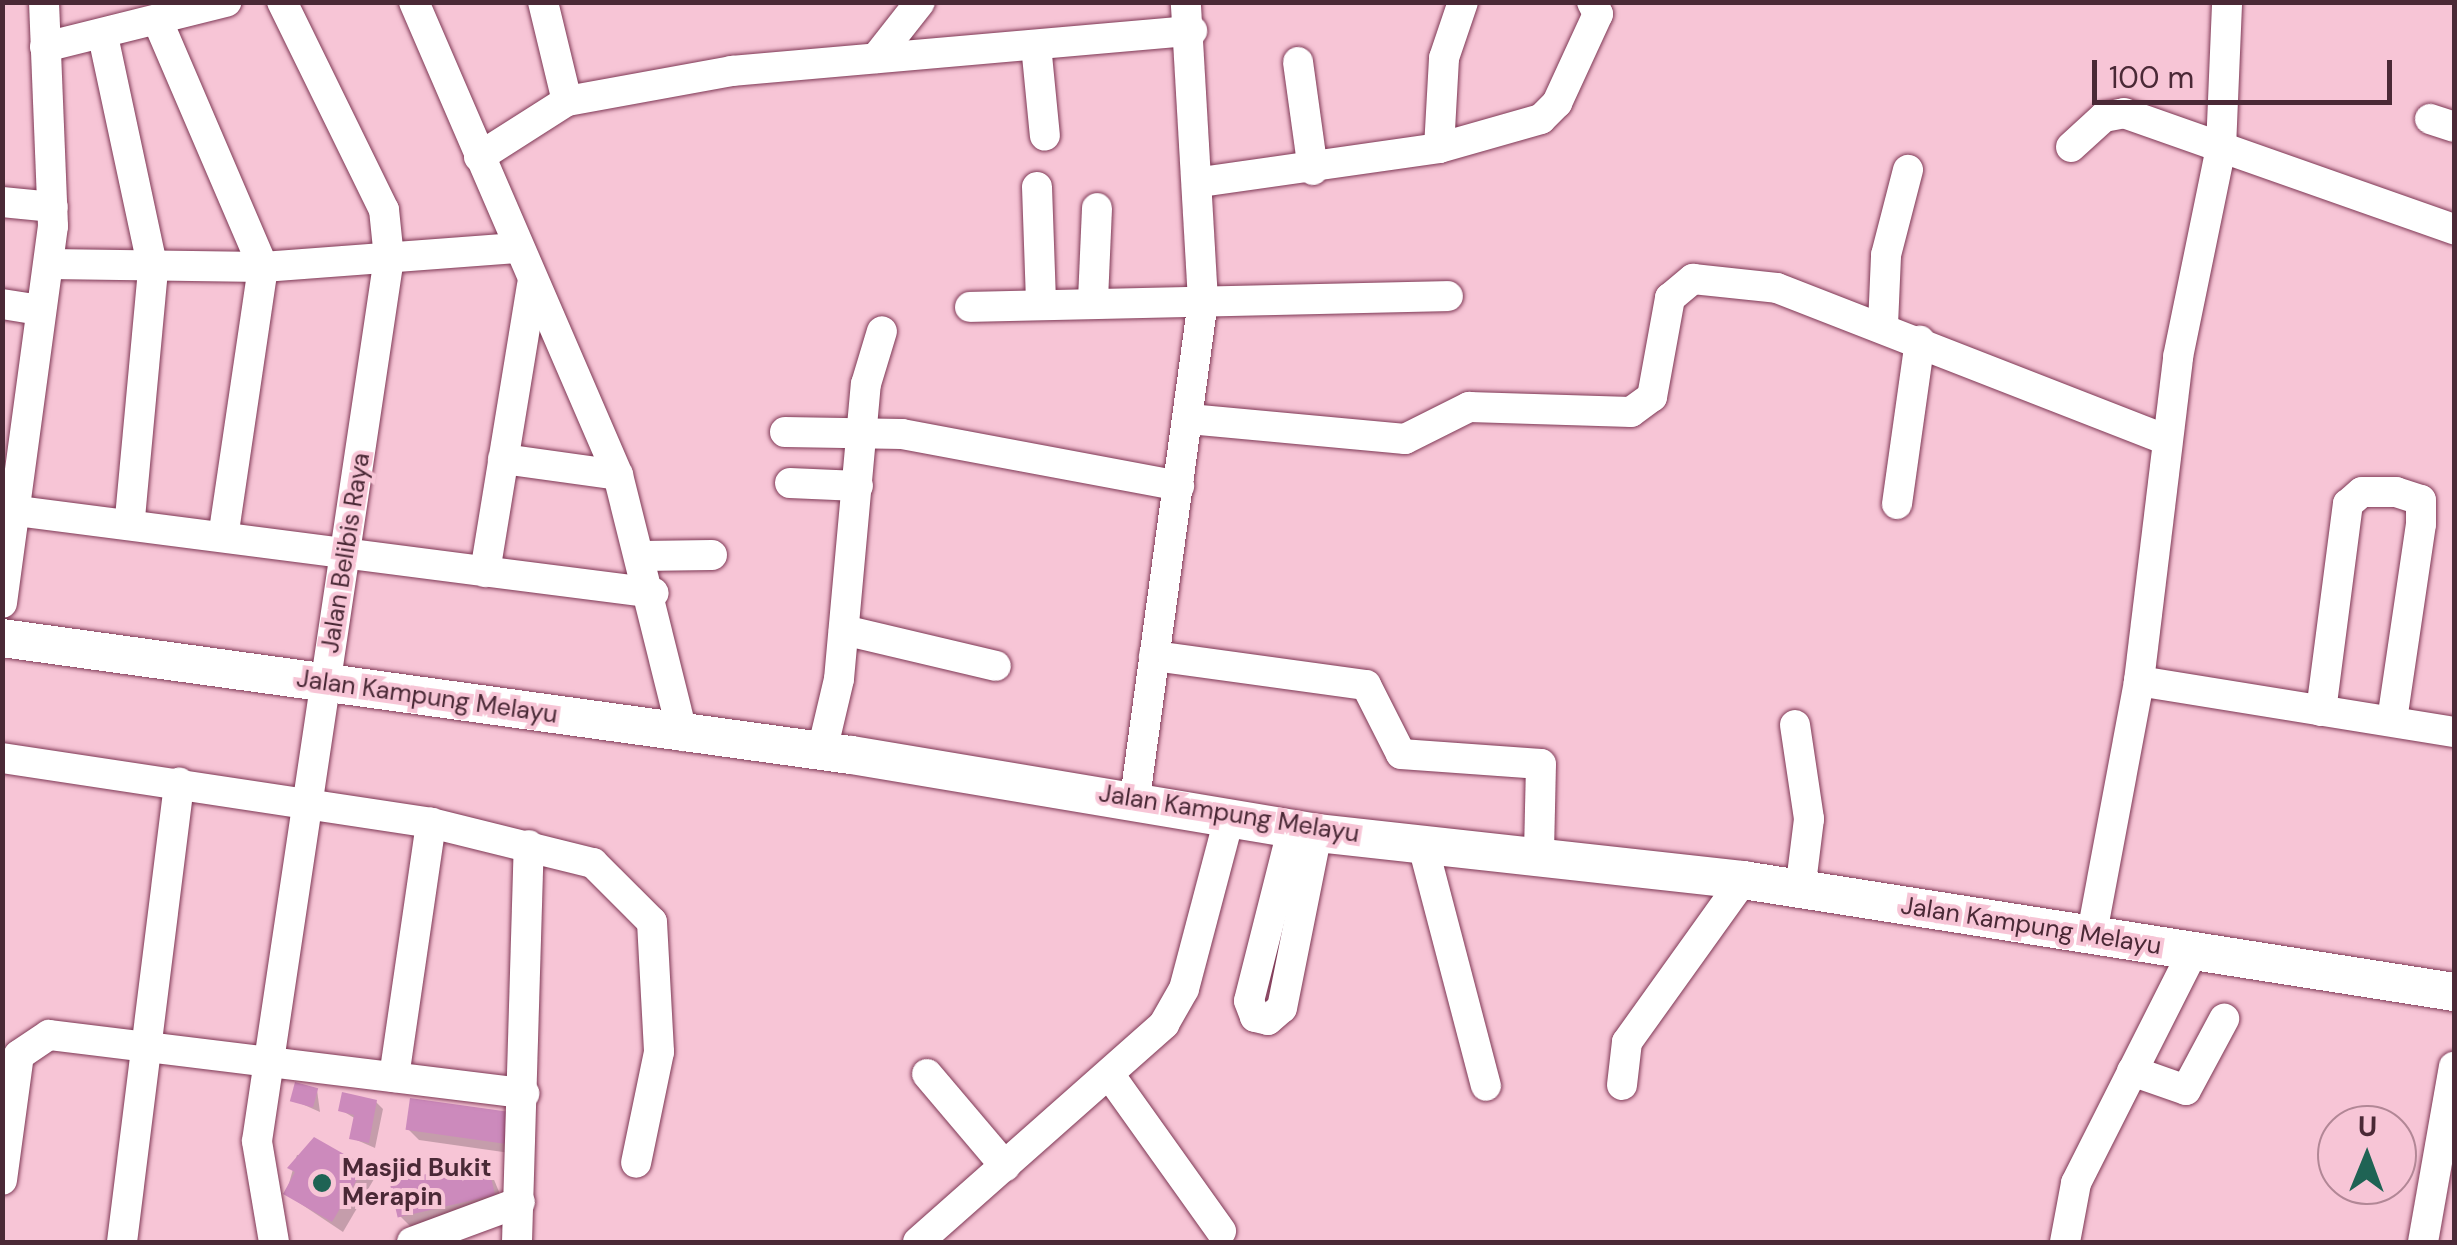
<!DOCTYPE html>
<html>
<head>
<meta charset="utf-8">
<style>
  body { margin:0 }
  #map { position:relative; width:2457px; height:1245px; overflow:hidden; background:#f7c5d6; font-family:"DM Sans",sans-serif }
  div>[style] { position:absolute }
  .shadow>* { inset:0; background:#0003 }
  .building>* { inset:0; background:#cc8abc; transform-origin:0 0 }
  .roads { filter:drop-shadow(0 0 2px #7e3855) drop-shadow(0 0 2px #7e3855) }
  .minor>* { height:30px; margin:-15px; padding:0 15px; transform-origin:15px; border-radius:15px; background:#fff }
  .major>* { height:38px; margin:-19px; padding:0 19px; transform-origin:19px; border-radius:19px; background:#fff }
  .dots>* { width:28px; height:28px; translate:-50% -50%; box-sizing:border-box; border:5px solid #f7c5d6; border-radius:50% }
  span { translate:-50% -50%; white-space:nowrap; text-align:center; line-height:1.15; -webkit-text-stroke:8px #f7c5d6; paint-order:stroke }
  .street-label { font-size:25px; color:#4a2936 }
  .poi-label { font-size:25px; color:#4a2936; font-weight:700 }
  .left { translate:0 -50%; text-align:left }
  .frame { position:absolute; inset:0; border:5px solid #4a2936; pointer-events:none }
  .north { position:absolute; left:2317px; top:1105px; width:100px; height:100px; box-sizing:border-box; background:#f7c5d6; border:2px solid #b28796; border-radius:50%; rotate:1deg; font-size:28px; font-weight:700; line-height:40px; text-align:center; color:#4a2936 }
  .north::after { content:''; display:block; margin:auto; width:35px; height:45px; background:#1f6354; clip-path:polygon(50% 0,100% 100%,50% 72%,0 100%) }
  .scale { position:absolute; left:2092px; top:60px; width:300px; height:45px; box-sizing:border-box; border:5px solid #4a2936; border-top:0; padding-left:12px; font-size:30px; line-height:35px; white-space:nowrap; color:#4a2936; -webkit-text-stroke:8px #f7c5d6; paint-order:stroke }
</style>
</head>
<body>
<div id="map">
  <div class="shadow">
    <i style="clip-path:polygon(317px 1090px,320px 1112px,293px 1100px)"></i>
    <i style="clip-path:polygon(376px 1102px,383px 1109px,375px 1148px,352px 1138px,356px 1119px,341px 1110px)"></i>
    <i style="clip-path:polygon(510px 1114px,517px 1154px,419px 1140px,408px 1129px)"></i>
    <i style="clip-path:polygon(297px 1155px,363px 1168px,374px 1179px,343px 1232px,286px 1194px)"></i>
    <i style="clip-path:polygon(487px 1163px,505px 1206px,411px 1227px,400px 1216px)"></i>
  </div>
  <div class="building">
    <i style="left:295px;top:1082px;width:24px;height:20px;rotate:15deg"></i>
    <i style="clip-path:polygon(342px 1092px,377px 1100px,369px 1143px,349px 1139px,354px 1115px,338px 1111px)"></i>
    <i style="left:410px;top:1098px;width:102px;height:32px;rotate:8deg"></i>
    <i style="clip-path:polygon(314px 1137px,365px 1166px,332px 1222px,283px 1194px,295px 1172px,287px 1168px)"></i>
    <i style="left:487px;top:1160px;width:36px;height:100px;rotate:77deg"></i>
  </div>
  <div class="roads">
    <div class="minor">
      <i style="left:414px;top:2px;width:515px;rotate:66.67deg"></i>
      <i style="left:618px;top:475px;width:269px;rotate:76deg"></i>
      <i style="left:543px;top:2px;width:102px;rotate:76.4deg"></i>
      <i style="left:159px;top:24px;width:264px;rotate:66.8deg"></i>
      <i style="left:263px;top:267px;width:268px;rotate:98.4deg"></i>
      <i style="left:103px;top:36px;width:239px;rotate:77.9deg"></i>
      <i style="left:153px;top:270px;width:250px;rotate:95.3deg"></i>
      <i style="left:1036px;top:45px;width:91px;rotate:84.4deg"></i>
      <i style="left:45px;top:47px;width:187px;rotate:-14deg"></i>
      <i style="left:876px;top:58px;width:71px;rotate:-51.8deg"></i>
      <i style="left:1298px;top:62px;width:109px;rotate:82.1deg"></i>
      <i style="left:2430px;top:119px;width:25px;rotate:18deg"></i>
      <i style="left:2071px;top:147px;width:45px;rotate:-42.3deg"></i>
      <i style="left:2104px;top:117px;width:20px;rotate:-11deg"></i>
      <i style="left:2124px;top:113px;width:350px;rotate:19.4deg"></i>
      <i style="left:1439px;top:148px;width:90px;rotate:-86.8deg"></i>
      <i style="left:1444px;top:58px;width:59px;rotate:-71.3deg"></i>
      <i style="left:479px;top:157px;width:104px;rotate:-32.5deg"></i>
      <i style="left:567px;top:101px;width:168px;rotate:-10.3deg"></i>
      <i style="left:732px;top:71px;width:462px;rotate:-5deg"></i>
      <i style="left:1201px;top:182px;width:240px;rotate:-8.1deg"></i>
      <i style="left:1439px;top:148px;width:106px;rotate:-15.9deg"></i>
      <i style="left:1541px;top:119px;width:23px;rotate:-45deg"></i>
      <i style="left:1557px;top:103px;width:98px;rotate:-65.3deg"></i>
      <i style="left:1598px;top:14px;width:13px;rotate:-117deg"></i>
      <i style="left:1037px;top:187px;width:116px;rotate:88deg"></i>
      <i style="left:2px;top:202px;width:51px;rotate:5.6deg"></i>
      <i style="left:49px;top:264px;width:214px;rotate:0.8deg"></i>
      <i style="left:263px;top:267px;width:254px;rotate:-4.3deg"></i>
      <i style="left:1093px;top:300px;width:92px;rotate:-87.5deg"></i>
      <i style="left:2px;top:304px;width:39px;rotate:9deg"></i>
      <i style="left:970px;top:307px;width:478px;rotate:-1.3deg"></i>
      <i style="left:1883px;top:325px;width:70px;rotate:-87.5deg"></i>
      <i style="left:1886px;top:255px;width:88px;rotate:-75.5deg"></i>
      <i style="left:1189px;top:419px;width:217px;rotate:5.3deg"></i>
      <i style="left:1405px;top:439px;width:72px;rotate:-26.6deg"></i>
      <i style="left:1469px;top:407px;width:162px;rotate:1.8deg"></i>
      <i style="left:1631px;top:412px;width:26px;rotate:-36deg"></i>
      <i style="left:1652px;top:397px;width:101px;rotate:-79.7deg"></i>
      <i style="left:1670px;top:298px;width:30px;rotate:-40deg"></i>
      <i style="left:1693px;top:279px;width:84px;rotate:6.1deg"></i>
      <i style="left:1777px;top:288px;width:418px;rotate:21.3deg"></i>
      <i style="left:785px;top:432px;width:117px;rotate:1deg"></i>
      <i style="left:902px;top:434px;width:282px;rotate:10.6deg"></i>
      <i style="left:503px;top:459px;width:116px;rotate:7.9deg"></i>
      <i style="left:790px;top:483px;width:68px;rotate:2.5deg"></i>
      <i style="left:1897px;top:504px;width:165px;rotate:-82deg"></i>
      <i style="left:2px;top:509px;width:657px;rotate:7.34deg"></i>
      <i style="left:642px;top:556px;width:70px;rotate:-0.8deg"></i>
      <i style="left:485px;top:572px;width:290px;rotate:-80.7deg"></i>
      <i style="left:2px;top:603px;width:380px;rotate:-82.3deg"></i>
      <i style="left:53px;top:226px;width:224px;rotate:-92.3deg"></i>
      <i style="left:844px;top:630px;width:156px;rotate:13.3deg"></i>
      <i style="left:1154px;top:656px;width:214px;rotate:7.8deg"></i>
      <i style="left:1366px;top:685px;width:77px;rotate:63.1deg"></i>
      <i style="left:1401px;top:754px;width:140px;rotate:4.1deg"></i>
      <i style="left:1541px;top:764px;width:91px;rotate:91.3deg"></i>
      <i style="left:2139px;top:681px;width:319px;rotate:9.2deg"></i>
      <i style="left:2321px;top:711px;width:209px;rotate:-82.6deg"></i>
      <i style="left:2348px;top:504px;width:18px;rotate:-41deg"></i>
      <i style="left:2362px;top:492px;width:34px"></i>
      <i style="left:2396px;top:492px;width:26px;rotate:18deg"></i>
      <i style="left:2421px;top:500px;width:24px;rotate:90deg"></i>
      <i style="left:2421px;top:524px;width:199px;rotate:98.4deg"></i>
      <i style="left:1795px;top:725px;width:95px;rotate:81.5deg"></i>
      <i style="left:1809px;top:819px;width:73px;rotate:97.1deg"></i>
      <i style="left:822px;top:751px;width:74px;rotate:-76.7deg"></i>
      <i style="left:839px;top:679px;width:296px;rotate:-84.8deg"></i>
      <i style="left:866px;top:384px;width:55px;rotate:-73.2deg"></i>
      <i style="left:2px;top:758px;width:434px;rotate:8.6deg"></i>
      <i style="left:431px;top:823px;width:167px;rotate:13.9deg"></i>
      <i style="left:593px;top:863px;width:83px;rotate:45deg"></i>
      <i style="left:652px;top:922px;width:130px;rotate:86.9deg"></i>
      <i style="left:659px;top:1052px;width:113px;rotate:101.7deg"></i>
      <i style="left:1135px;top:798px;width:502px;rotate:-82.21deg"></i>
      <i style="left:1203px;top:301px;width:299px;rotate:-93.3deg"></i>
      <i style="left:1293px;top:827px;width:179px;rotate:104.2deg"></i>
      <i style="left:1249px;top:1001px;width:17px;rotate:69deg"></i>
      <i style="left:1255px;top:1017px;width:13px;rotate:13deg"></i>
      <i style="left:1268px;top:1020px;width:18px;rotate:-41deg"></i>
      <i style="left:1282px;top:1008px;width:178px;rotate:-78.7deg"></i>
      <i style="left:1422px;top:842px;width:252px;rotate:75.3deg"></i>
      <i style="left:2092px;top:933px;width:256px;rotate:-79.4deg"></i>
      <i style="left:2139px;top:681px;width:326px;rotate:-83.1deg"></i>
      <i style="left:2178px;top:357px;width:213px;rotate:-78.4deg"></i>
      <i style="left:2221px;top:148px;width:146px;rotate:-87.6deg"></i>
      <i style="left:2132px;top:1071px;width:57px;rotate:19.4deg"></i>
      <i style="left:2186px;top:1090px;width:81px;rotate:-61.8deg"></i>
      <i style="left:927px;top:1074px;width:121px;rotate:49.7deg"></i>
      <i style="left:1109px;top:1074px;width:193px;rotate:54.5deg"></i>
      <i style="left:394px;top:1077px;width:257px;rotate:-81.7deg"></i>
      <i style="left:1622px;top:1085px;width:43px;rotate:-83.4deg"></i>
      <i style="left:1627px;top:1042px;width:199px;rotate:-54.4deg"></i>
      <i style="left:2px;top:1180px;width:126px;rotate:-82.3deg"></i>
      <i style="left:19px;top:1055px;width:36px;rotate:-34deg"></i>
      <i style="left:49px;top:1035px;width:479px;rotate:7deg"></i>
      <i style="left:122px;top:1242px;width:463px;rotate:-82.9deg"></i>
      <i style="left:274px;top:1242px;width:102px;rotate:-99.6deg"></i>
      <i style="left:257px;top:1141px;width:893px;rotate:-81.5deg"></i>
      <i style="left:389px;top:258px;width:48px;rotate:-95.9deg"></i>
      <i style="left:384px;top:210px;width:232px;rotate:-116.1deg"></i>
      <i style="left:412px;top:1242px;width:115px;rotate:-20.3deg"></i>
      <i style="left:517px;top:1242px;width:397px;rotate:-88.3deg"></i>
      <i style="left:918px;top:1242px;width:329px;rotate:-41.5deg"></i>
      <i style="left:1164px;top:1024px;width:40px;rotate:-60.3deg"></i>
      <i style="left:1184px;top:989px;width:180px;rotate:-75.2deg"></i>
      <i style="left:2065px;top:1242px;width:60px;rotate:-79.4deg"></i>
      <i style="left:2076px;top:1183px;width:260px;rotate:-63.2deg"></i>
      <i style="left:2423px;top:1242px;width:178px;rotate:-80deg"></i>
    </div>
    <div class="major">
      <i style="left:2px;top:638px;width:857px;rotate:7.85deg"></i>
      <i style="left:851px;top:755px;width:472px;rotate:9.5deg"></i>
      <i style="left:1317px;top:833px;width:429px;rotate:6.3deg"></i>
      <i style="left:1743px;top:880px;width:720px;rotate:8.95deg"></i>
    </div>
  </div>
  <div class="dots">
    <i style="left:322px;top:1183px;background:#1f6354"></i>
  </div>
  <div class="street-label">
    <span style="left:346px;top:553px;rotate:-81deg">Jalan Belibis Raya</span>
    <span style="left:427px;top:697px;rotate:8deg">Jalan Kampung Melayu</span>
    <span style="left:1229px;top:814px;rotate:9deg">Jalan Kampung Melayu</span>
    <span style="left:2031px;top:926px;rotate:9deg">Jalan Kampung Melayu</span>
  </div>
  <div class="poi-label">
    <span class="left" style="left:342px;top:1183px">Masjid Bukit<br>Merapin</span>
  </div>
  <div class="frame"></div>
  <div class="north">U</div>
  <div class="scale">100 m</div>
</div>
</body>
</html>
